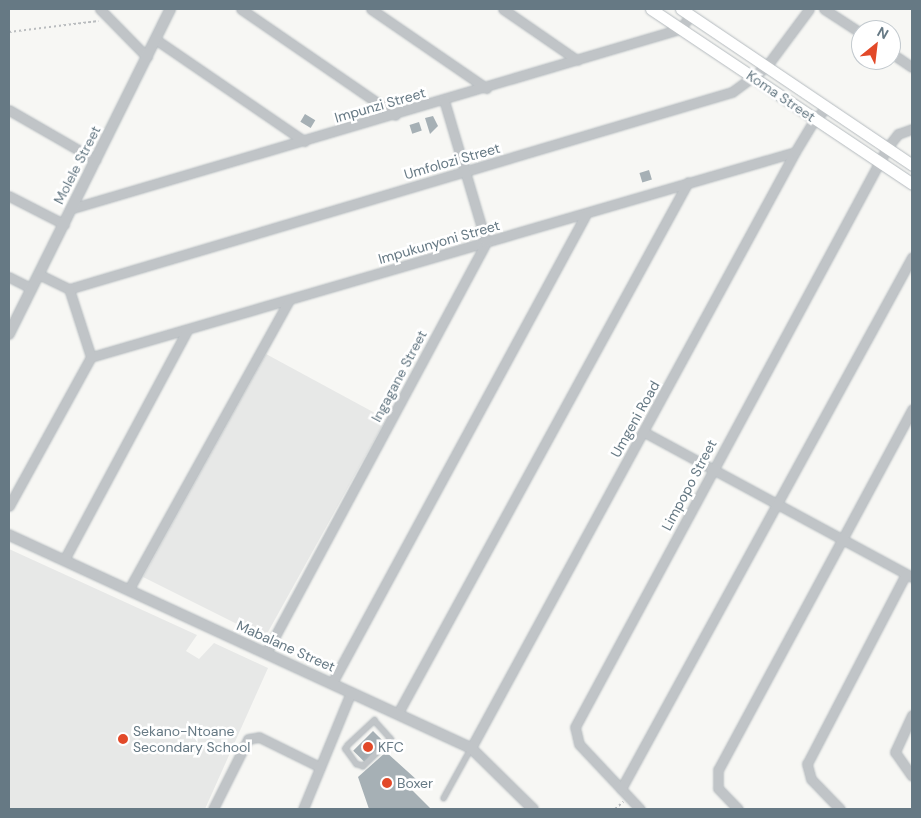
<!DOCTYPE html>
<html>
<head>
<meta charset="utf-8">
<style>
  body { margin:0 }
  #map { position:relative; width:921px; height:818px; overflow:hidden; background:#f7f7f4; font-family:"DM Sans",sans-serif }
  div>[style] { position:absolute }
  .built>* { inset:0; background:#e7e8e7 }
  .building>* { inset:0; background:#a6b0b5; transform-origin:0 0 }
  .path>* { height:2px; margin-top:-1px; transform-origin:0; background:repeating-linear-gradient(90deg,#babdbf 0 2.5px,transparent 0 5px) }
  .roads { filter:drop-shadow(0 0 1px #b4babe) drop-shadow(0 0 1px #b4babe) }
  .service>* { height:4.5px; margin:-2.25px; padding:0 2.25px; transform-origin:2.25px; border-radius:2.25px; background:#c0c4c7 }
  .minor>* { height:9px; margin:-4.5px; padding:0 4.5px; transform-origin:4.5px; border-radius:4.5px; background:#c0c4c7 }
  .tertiary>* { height:10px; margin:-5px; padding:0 5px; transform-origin:5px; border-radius:5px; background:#c0c4c7 }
  .secondary>* { height:11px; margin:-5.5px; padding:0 5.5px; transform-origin:5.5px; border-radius:5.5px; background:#fff }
  .dots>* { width:14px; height:14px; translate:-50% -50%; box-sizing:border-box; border:2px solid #fff; border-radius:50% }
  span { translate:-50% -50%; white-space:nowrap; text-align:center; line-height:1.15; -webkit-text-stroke:5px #fff; paint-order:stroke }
  .street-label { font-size:14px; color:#667984 }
  .poi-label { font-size:14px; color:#667984 }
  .left { translate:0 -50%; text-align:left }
  .frame { position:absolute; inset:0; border:10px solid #667984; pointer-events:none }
  .north { position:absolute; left:851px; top:20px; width:50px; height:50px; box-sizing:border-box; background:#fff; border:1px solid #c2c9ce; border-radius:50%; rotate:29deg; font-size:14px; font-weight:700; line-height:20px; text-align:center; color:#667984 }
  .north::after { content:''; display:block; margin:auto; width:18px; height:22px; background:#e24929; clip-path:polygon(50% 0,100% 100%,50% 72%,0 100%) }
</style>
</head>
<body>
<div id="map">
  <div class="built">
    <i style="clip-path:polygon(266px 354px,386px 419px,268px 632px,257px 634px,143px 577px)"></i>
    <i style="clip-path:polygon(9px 549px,197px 635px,186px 651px,199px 659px,214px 643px,268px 668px,205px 809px,9px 809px)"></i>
  </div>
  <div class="building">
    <i style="left:305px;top:114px;width:12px;height:9px;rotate:31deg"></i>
    <i style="clip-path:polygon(433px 116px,438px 126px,430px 134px,425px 118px)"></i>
    <i style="left:419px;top:122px;width:9px;height:10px;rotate:72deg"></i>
    <i style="left:649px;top:170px;width:10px;height:10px;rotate:73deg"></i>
    <i style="left:373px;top:731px;width:16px;height:28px;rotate:45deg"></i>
    <i style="clip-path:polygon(386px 752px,417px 780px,409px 787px,431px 809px,369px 809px,358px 777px)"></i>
  </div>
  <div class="path">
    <i style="left:9px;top:32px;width:90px;rotate:-7deg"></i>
    <i style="left:615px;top:809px;width:11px;rotate:-41deg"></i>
  </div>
  <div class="roads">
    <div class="service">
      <i style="left:374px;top:720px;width:25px;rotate:48deg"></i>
      <i style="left:391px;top:739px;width:39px;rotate:136deg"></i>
      <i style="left:363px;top:766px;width:7px;rotate:-164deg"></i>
      <i style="left:356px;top:764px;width:19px;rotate:-126deg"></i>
      <i style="left:345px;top:749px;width:4px;rotate:-63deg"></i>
      <i style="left:347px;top:745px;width:37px;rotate:-43deg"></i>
      <i style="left:443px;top:798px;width:56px;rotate:-61.1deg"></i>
    </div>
    <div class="minor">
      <i style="left:100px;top:9px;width:67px;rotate:45.6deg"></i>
      <i style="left:241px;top:9px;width:187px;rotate:34.5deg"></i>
      <i style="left:371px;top:9px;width:140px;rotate:34.5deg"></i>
      <i style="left:503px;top:9px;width:90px;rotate:34.6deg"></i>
      <i style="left:824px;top:9px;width:44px;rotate:33deg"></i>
      <i style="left:155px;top:39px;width:181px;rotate:34.4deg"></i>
      <i style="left:891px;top:53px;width:25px;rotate:34deg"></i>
      <i style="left:9px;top:110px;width:100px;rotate:29.9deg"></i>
      <i style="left:9px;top:196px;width:62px;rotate:27deg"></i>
      <i style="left:70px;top:209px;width:636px;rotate:-16.44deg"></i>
      <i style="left:680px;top:29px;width:18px;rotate:-52deg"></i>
      <i style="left:9px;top:277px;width:25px;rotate:27deg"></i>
      <i style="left:69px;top:289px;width:692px;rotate:-16.55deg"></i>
      <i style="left:732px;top:92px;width:42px;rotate:-36.3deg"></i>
      <i style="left:766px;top:67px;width:72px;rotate:-53.4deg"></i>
      <i style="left:91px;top:357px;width:733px;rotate:-16.24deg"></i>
      <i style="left:644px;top:432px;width:305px;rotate:28.4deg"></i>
      <i style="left:9px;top:506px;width:170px;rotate:-61.2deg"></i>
      <i style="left:91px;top:357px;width:71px;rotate:-107.9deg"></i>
      <i style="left:69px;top:289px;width:34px;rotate:-154deg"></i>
      <i style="left:64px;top:560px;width:260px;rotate:-61.8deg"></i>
      <i style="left:129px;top:589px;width:330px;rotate:-61deg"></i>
      <i style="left:266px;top:653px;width:466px;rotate:-61.8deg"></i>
      <i style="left:486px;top:242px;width:148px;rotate:-106.5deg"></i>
      <i style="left:332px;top:683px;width:531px;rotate:-61.55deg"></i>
      <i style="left:398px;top:713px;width:605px;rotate:-61.36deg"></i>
      <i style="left:912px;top:715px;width:41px;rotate:114.7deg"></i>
      <i style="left:895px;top:752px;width:29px;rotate:55deg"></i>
      <i style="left:471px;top:748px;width:678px;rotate:-61.47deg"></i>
      <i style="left:795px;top:152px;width:39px;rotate:-59deg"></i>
      <i style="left:815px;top:119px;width:17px;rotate:-45deg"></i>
      <i style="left:621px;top:789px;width:606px;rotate:-61.32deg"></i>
      <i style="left:213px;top:809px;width:78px;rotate:-63.4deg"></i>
      <i style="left:248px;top:739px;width:11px;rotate:-10deg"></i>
      <i style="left:259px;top:737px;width:68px;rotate:26.2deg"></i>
      <i style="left:303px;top:809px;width:126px;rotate:-67.7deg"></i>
      <i style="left:640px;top:809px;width:89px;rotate:-133.2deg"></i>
      <i style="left:579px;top:744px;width:17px;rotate:-103deg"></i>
      <i style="left:575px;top:727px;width:658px;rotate:-61.68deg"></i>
      <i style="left:887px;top:148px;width:18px;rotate:-52deg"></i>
      <i style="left:898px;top:134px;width:15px;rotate:-20deg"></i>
      <i style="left:738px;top:809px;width:29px;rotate:-134deg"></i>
      <i style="left:718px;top:788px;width:18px;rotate:-90deg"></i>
      <i style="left:718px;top:770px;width:410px;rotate:-61.7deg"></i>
      <i style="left:840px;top:809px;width:42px;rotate:-134deg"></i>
      <i style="left:811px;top:779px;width:16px;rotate:-105deg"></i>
      <i style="left:807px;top:764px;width:214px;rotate:-62.5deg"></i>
    </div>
    <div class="tertiary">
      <i style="left:9px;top:334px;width:363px;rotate:-63.6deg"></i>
      <i style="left:9px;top:535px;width:509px;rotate:24.75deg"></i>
      <i style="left:471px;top:748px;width:87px;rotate:44.5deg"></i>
    </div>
    <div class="secondary">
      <i style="left:651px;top:9px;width:314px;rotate:33.8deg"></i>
      <i style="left:681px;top:9px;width:279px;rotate:34deg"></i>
    </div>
  </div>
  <div class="dots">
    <i style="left:123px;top:739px;background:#e24929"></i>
    <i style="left:368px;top:747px;background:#e24929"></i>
    <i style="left:387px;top:783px;background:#e24929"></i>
  </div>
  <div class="street-label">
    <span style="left:781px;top:96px;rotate:34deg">Koma Street</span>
    <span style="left:380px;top:105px;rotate:-16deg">Impunzi Street</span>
    <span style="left:452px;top:161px;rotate:-16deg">Umfolozi Street</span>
    <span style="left:77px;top:165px;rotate:-63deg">Molele Street</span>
    <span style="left:439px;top:242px;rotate:-16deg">Impukunyoni Street</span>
    <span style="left:399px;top:376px;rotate:-62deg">Ingagane Street</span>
    <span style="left:635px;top:419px;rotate:-61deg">Umgeni Road</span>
    <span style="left:689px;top:485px;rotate:-62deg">Limpopo Street</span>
    <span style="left:286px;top:646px;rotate:24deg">Mabalane Street</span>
  </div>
  <div class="poi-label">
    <span class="left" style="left:133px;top:739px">Sekano-Ntoane<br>Secondary School</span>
    <span class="left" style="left:378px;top:747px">KFC</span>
    <span class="left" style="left:397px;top:783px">Boxer</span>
  </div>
  <div class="frame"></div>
  <div class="north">N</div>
</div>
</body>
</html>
